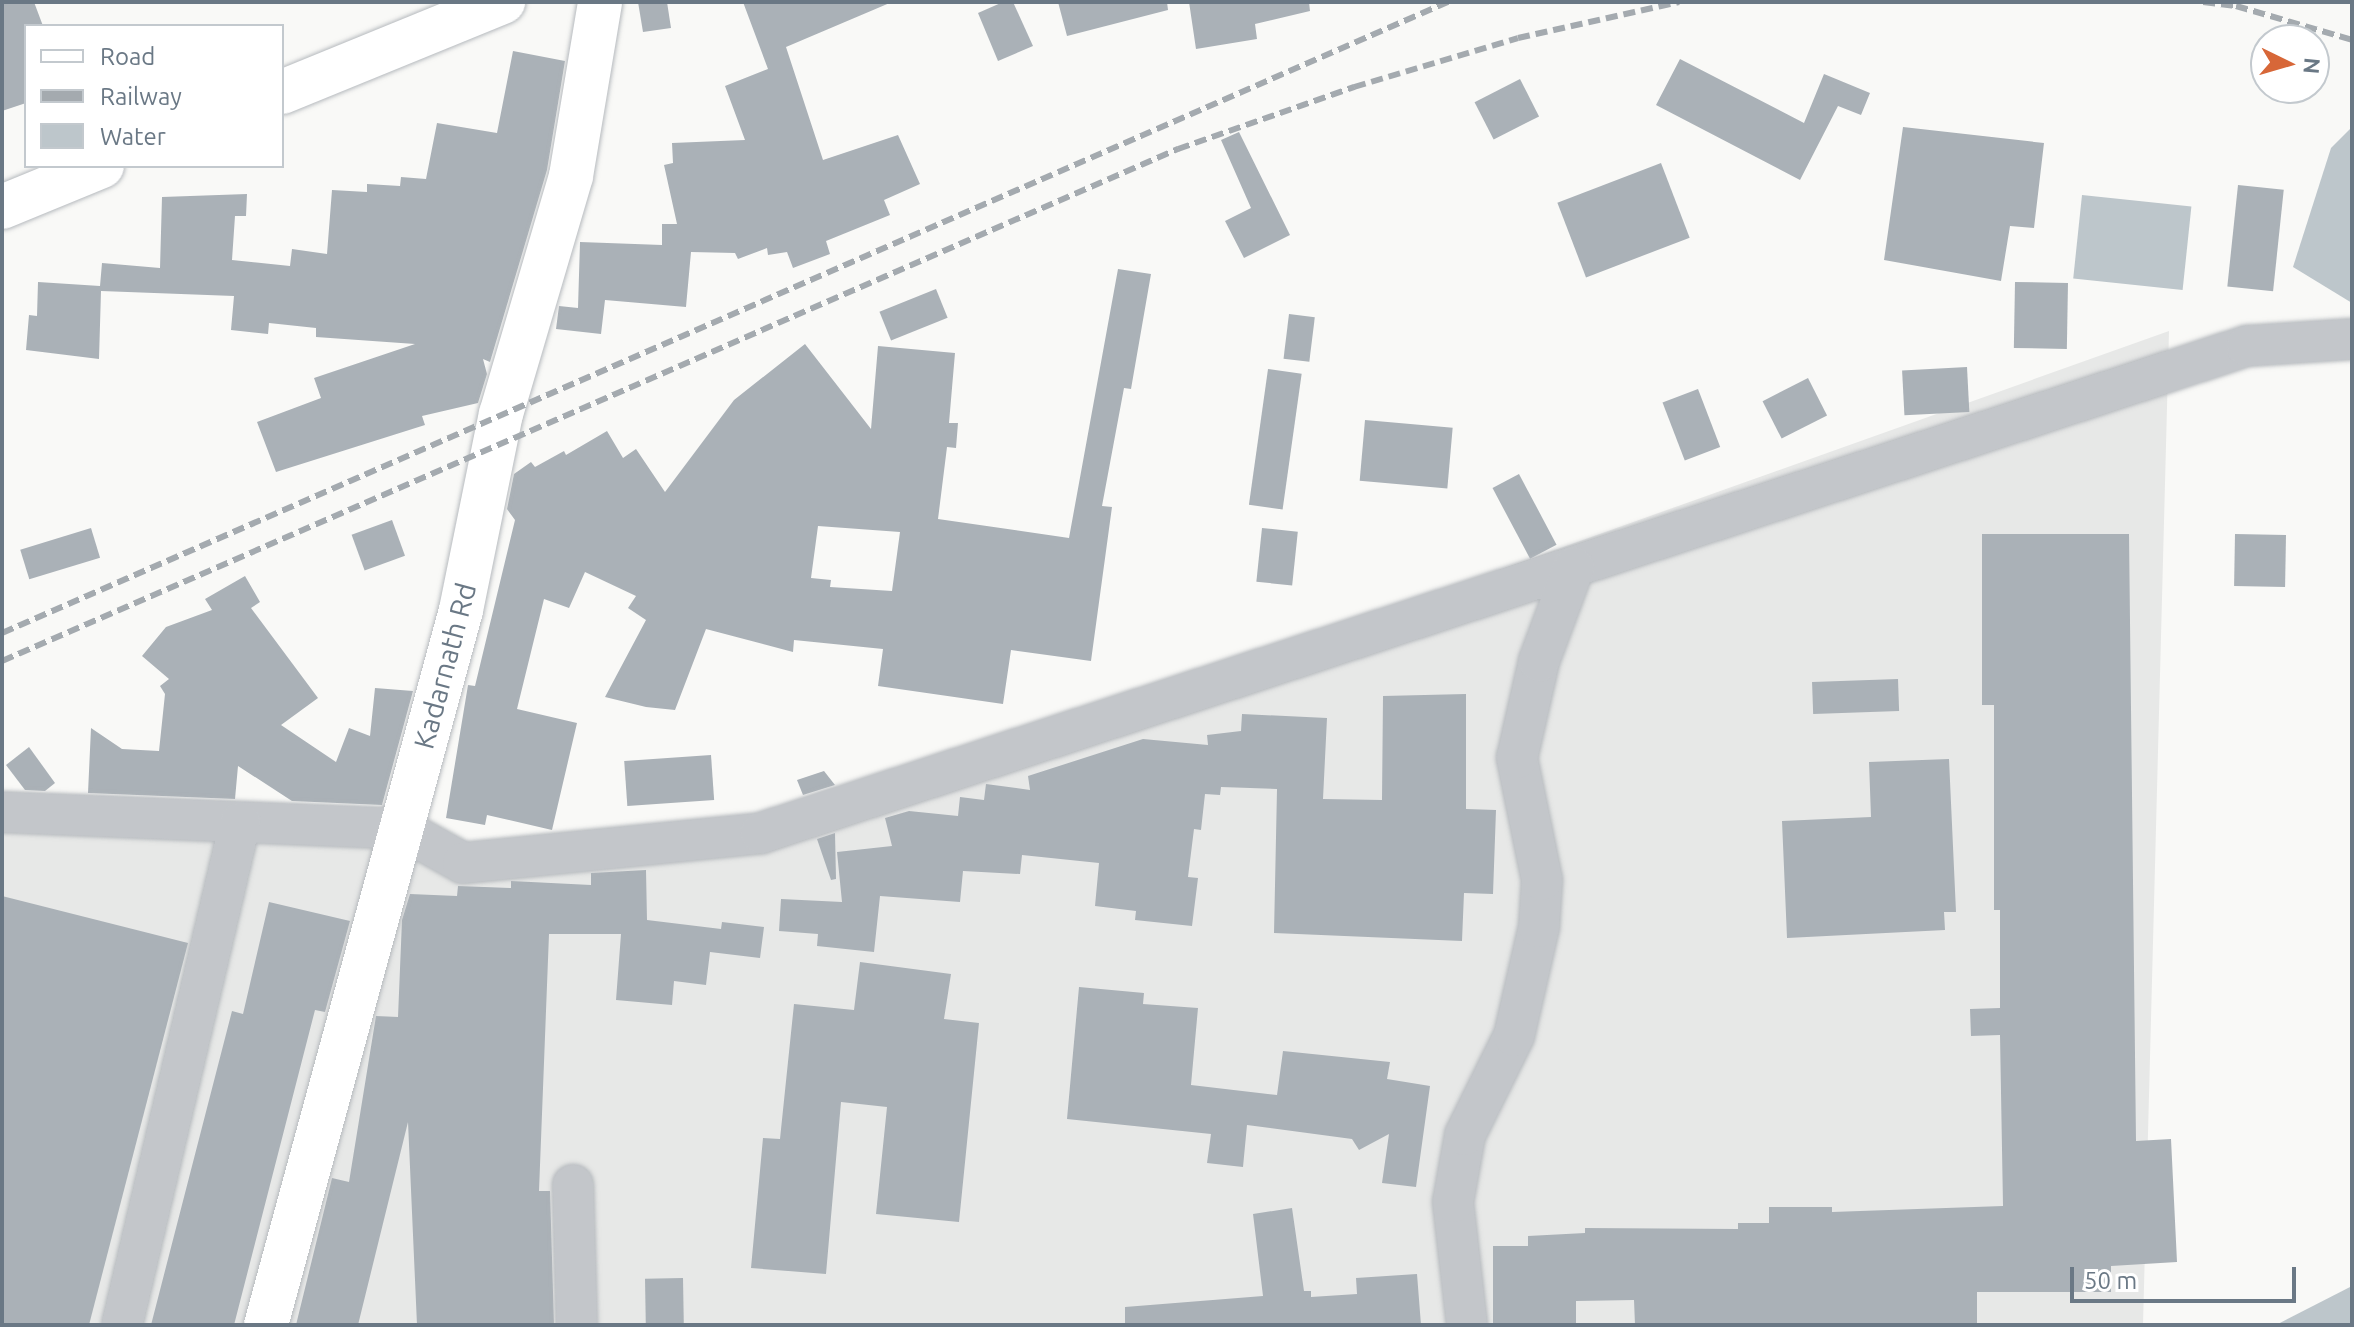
<!DOCTYPE html>
<html>
<head>
<meta charset="utf-8">
<style>
  body { margin:0 }
  #map { position:relative; width:2354px; height:1327px; overflow:hidden; background:#f9f9f7; font-family:Ubuntu,sans-serif }
  div>[style] { position:absolute }
  .built>* { inset:0; background:#e7e8e7 }
  .water>* { inset:0; background:#bdc6cb; transform-origin:0 0 }
  .building>* { inset:0; background:#aab1b7; transform-origin:0 0 }
  .roads { filter:drop-shadow(0 0 2px #b6babe) drop-shadow(0 0 2px #b6babe) }
  .minor>* { height:40px; margin:-20px; padding:0 20px; transform-origin:20px; border-radius:20px; background:#c3c6ca }
  .major>* { height:44px; margin:-22px; padding:0 22px; transform-origin:22px; border-radius:22px; background:#fff }
  .highway>* { height:44px; margin:-22px; padding:0 22px; transform-origin:22px; border-radius:22px; background:#fff }
  .rail>* { height:6px; margin-top:-3px; transform-origin:0; background:repeating-linear-gradient(90deg,#a4aaaf 0 12px,transparent 0 18px) }
  span { translate:-50% -50%; white-space:nowrap; text-align:center; line-height:1.15; -webkit-text-stroke:8px #fff; paint-order:stroke }
  .street-label { font-size:28px; color:#6a7885 }
  .frame { position:absolute; inset:0; border:4px solid #6a7885; pointer-events:none }
  .legend { position:absolute; left:24px; top:24px; width:260px; height:144px; box-sizing:border-box; background:#fff; border:2px solid #c3c9ce; margin:0; padding:10px 14px; list-style:none; font-size:24px; color:#6a7885 }
  .legend li { display:flex; align-items:center; gap:16px; height:40px }
  .legend b { width:40px; border:2px solid #c3c9ce }
  .north { position:absolute; left:2250px; top:24px; width:80px; height:80px; box-sizing:border-box; background:#fff; border:2px solid #c3c9ce; border-radius:50%; rotate:95deg; font-size:22px; font-weight:700; line-height:32px; text-align:center; color:#6a7885 }
  .north::after { content:''; display:block; margin:auto; width:28px; height:36px; background:#d76738; clip-path:polygon(50% 0,100% 100%,50% 72%,0 100%) }
  .scale { position:absolute; left:2070px; top:1267px; width:226px; height:36px; box-sizing:border-box; border:4px solid #6a7885; border-top:0; padding-left:10px; font-size:24px; line-height:28px; white-space:nowrap; color:#6a7885; -webkit-text-stroke:6px #fff; paint-order:stroke }
</style>
</head>
<body>
<div id="map">
  <div class="built">
    <i style="clip-path:polygon(2169px 331px,2143px 1325px,2px 1325px,2px 812px,240px 823px,463px 863px,761px 833px)"></i>
  </div>
  <div class="water">
    <i style="clip-path:polygon(2352px 127px,2352px 303px,2293px 267px,2331px 148px)"></i>
    <i style="left:2082px;top:195px;width:110px;height:84px;rotate:6deg"></i>
    <i style="clip-path:polygon(2352px 1286px,2352px 1325px,2276px 1325px)"></i>
  </div>
  <div class="building">
    <i style="clip-path:polygon(2px 2px,34px 2px,43px 26px,26px 26px,26px 103px,2px 111px)"></i>
    <i style="clip-path:polygon(638px 2px,667px 2px,671px 28px,643px 32px)"></i>
    <i style="clip-path:polygon(743px 2px,892px 2px,786px 47px,823px 160px,898px 135px,920px 184px,884px 200px,890px 215px,826px 241px,830px 254px,793px 268px,787px 252px,768px 255px,767px 248px,738px 259px,735px 253px,691px 252px,686px 307px,605px 300px,601px 334px,556px 329px,559px 306px,578px 308px,580px 242px,662px 245px,662px 224px,677px 224px,664px 165px,673px 163px,672px 143px,745px 140px,725px 86px,768px 69px)"></i>
    <i style="clip-path:polygon(1003px 2px,1013px 2px,1033px 46px,998px 61px,978px 13px)"></i>
    <i style="clip-path:polygon(1058px 2px,1167px 2px,1168px 10px,1067px 36px)"></i>
    <i style="clip-path:polygon(1189px 2px,1309px 2px,1310px 11px,1255px 24px,1257px 39px,1196px 49px)"></i>
    <i style="clip-path:polygon(513px 51px,565px 61px,547px 170px,490px 362px,483px 359px,487px 374px,478px 403px,422px 416px,425px 425px,276px 472px,257px 422px,321px 398px,314px 378px,415px 344px,316px 337px,316px 328px,269px 323px,268px 334px,231px 330px,234px 296px,101px 291px,99px 359px,26px 350px,29px 315px,37px 316px,38px 282px,100px 286px,102px 263px,160px 268px,162px 197px,247px 194px,246px 216px,235px 216px,232px 260px,290px 266px,292px 249px,327px 254px,332px 190px,367px 192px,367px 184px,400px 186px,401px 177px,426px 179px,437px 123px,497px 133px)"></i>
    <i style="clip-path:polygon(1680px 59px,1804px 123px,1824px 74px,1870px 93px,1861px 115px,1838px 106px,1800px 180px,1656px 105px)"></i>
    <i style="left:1520px;top:79px;width:42px;height:51px;rotate:63deg"></i>
    <i style="clip-path:polygon(1903px 127px,2044px 143px,2034px 228px,2010px 226px,2001px 281px,1884px 260px)"></i>
    <i style="clip-path:polygon(1239px 132px,1290px 235px,1244px 258px,1225px 221px,1251px 208px,1221px 140px)"></i>
    <i style="left:1661px;top:163px;width:80px;height:111px;rotate:69deg"></i>
    <i style="left:2238px;top:185px;width:46px;height:102px;rotate:6deg"></i>
    <i style="clip-path:polygon(evenodd,1118px 269px,1151px 274px,1131px 389px,1124px 388px,1102px 506px,1112px 507px,1091px 661px,1011px 650px,1003px 704px,878px 686px,883px 649px,794px 640px,793px 652px,706px 629px,675px 710px,646px 707px,605px 697px,646px 620px,628px 608px,636px 596px,585px 572px,569px 608px,544px 599px,517px 709px,577px 723px,552px 830px,487px 815px,485px 825px,446px 818px,468px 685px,475px 686px,515px 520px,507px 509px,514px 474px,531px 462px,535px 467px,564px 451px,566px 455px,607px 431px,623px 458px,636px 449px,665px 492px,734px 400px,805px 344px,871px 429px,878px 346px,955px 353px,949px 423px,958px 423px,956px 448px,947px 447px,938px 519px,1069px 538px,1118px 269px,818px 526px,900px 532px,892px 591px,830px 587px,831px 580px,811px 578px,818px 526px)"></i>
    <i style="left:2015px;top:282px;width:53px;height:66px;rotate:1deg"></i>
    <i style="left:936px;top:289px;width:31px;height:61px;rotate:68deg"></i>
    <i style="left:1289px;top:314px;width:26px;height:45px;rotate:7deg"></i>
    <i style="left:1967px;top:367px;width:45px;height:65px;rotate:87deg"></i>
    <i style="left:1268px;top:369px;width:34px;height:137px;rotate:8deg"></i>
    <i style="left:1808px;top:378px;width:42px;height:51px;rotate:63deg"></i>
    <i style="left:1698px;top:389px;width:62px;height:38px;rotate:69deg"></i>
    <i style="left:1365px;top:420px;width:88px;height:61px;rotate:5deg"></i>
    <i style="left:1519px;top:474px;width:80px;height:30px;rotate:62deg"></i>
    <i style="left:392px;top:520px;width:38px;height:43px;rotate:70deg"></i>
    <i style="left:91px;top:528px;width:31px;height:74px;rotate:73deg"></i>
    <i style="left:1262px;top:528px;width:36px;height:54px;rotate:6deg"></i>
    <i style="clip-path:polygon(1982px 534px,2129px 534px,2136px 1141px,2171px 1139px,2177px 1262px,2111px 1266px,2111px 1292px,1977px 1292px,1977px 1325px,1635px 1325px,1634px 1300px,1576px 1301px,1576px 1325px,1493px 1325px,1493px 1246px,1528px 1246px,1528px 1236px,1585px 1233px,1585px 1228px,1738px 1229px,1738px 1223px,1769px 1223px,1769px 1207px,1832px 1207px,1832px 1212px,2003px 1206px,2000px 1035px,1971px 1036px,1970px 1009px,2000px 1008px,2000px 910px,1994px 910px,1994px 705px,1982px 705px)"></i>
    <i style="left:2235px;top:534px;width:51px;height:52px;rotate:1deg"></i>
    <i style="clip-path:polygon(245px 576px,260px 602px,251px 608px,318px 698px,281px 725px,336px 762px,349px 728px,370px 736px,375px 688px,413px 691px,382px 805px,292px 801px,238px 766px,235px 799px,88px 793px,91px 728px,122px 749px,159px 751px,165px 694px,160px 686px,169px 679px,142px 656px,166px 627px,212px 610px,205px 599px)"></i>
    <i style="left:1898px;top:679px;width:32px;height:86px;rotate:88deg"></i>
    <i style="clip-path:polygon(1466px 694px,1466px 809px,1496px 810px,1493px 894px,1464px 893px,1462px 941px,1274px 933px,1277px 789px,1221px 787px,1220px 795px,1205px 794px,1201px 830px,1194px 829px,1188px 877px,1198px 878px,1192px 926px,1135px 920px,1136px 911px,1095px 906px,1099px 863px,1022px 855px,1020px 874px,963px 871px,960px 902px,880px 896px,874px 952px,817px 946px,818px 934px,779px 931px,781px 899px,842px 902px,837px 852px,892px 846px,885px 818px,909px 811px,958px 816px,960px 797px,984px 800px,986px 784px,1030px 790px,1028px 776px,1143px 739px,1208px 745px,1207px 735px,1241px 731px,1242px 714px,1327px 718px,1323px 799px,1382px 800px,1383px 696px)"></i>
    <i style="clip-path:polygon(29px 747px,55px 783px,45px 791px,25px 790px,6px 765px)"></i>
    <i style="left:711px;top:755px;width:45px;height:87px;rotate:86deg"></i>
    <i style="clip-path:polygon(1949px 759px,1956px 912px,1944px 912px,1945px 930px,1787px 938px,1782px 821px,1871px 817px,1869px 762px)"></i>
    <i style="clip-path:polygon(824px 771px,835px 785px,803px 795px,797px 780px)"></i>
    <i style="clip-path:polygon(835px 833px,836px 879px,831px 880px,817px 839px)"></i>
    <i style="clip-path:polygon(646px 870px,647px 920px,721px 929px,722px 922px,764px 927px,760px 958px,710px 952px,706px 985px,674px 981px,672px 1005px,616px 1000px,621px 934px,549px 934px,539px 1191px,550px 1191px,554px 1325px,417px 1325px,408px 1122px,358px 1325px,296px 1325px,332px 1178px,349px 1182px,376px 1016px,398px 1017px,402px 920px,410px 894px,457px 896px,458px 886px,511px 888px,511px 881px,591px 885px,591px 873px)"></i>
    <i style="clip-path:polygon(2px 896px,188px 943px,89px 1325px,2px 1325px)"></i>
    <i style="clip-path:polygon(269px 902px,350px 921px,325px 1012px,315px 1010px,234px 1325px,151px 1325px,232px 1011px,243px 1014px)"></i>
    <i style="clip-path:polygon(860px 962px,951px 974px,944px 1019px,979px 1023px,959px 1222px,876px 1214px,887px 1107px,841px 1102px,826px 1274px,751px 1268px,763px 1138px,780px 1139px,794px 1004px,854px 1010px)"></i>
    <i style="clip-path:polygon(1079px 987px,1144px 993px,1143px 1004px,1198px 1008px,1191px 1085px,1277px 1095px,1283px 1051px,1390px 1062px,1387px 1079px,1430px 1086px,1416px 1187px,1382px 1183px,1389px 1134px,1359px 1150px,1352px 1139px,1247px 1125px,1243px 1167px,1207px 1163px,1211px 1134px,1067px 1119px)"></i>
    <i style="clip-path:polygon(1292px 1208px,1304px 1291px,1311px 1291px,1311px 1297px,1357px 1294px,1356px 1278px,1417px 1274px,1421px 1325px,1125px 1325px,1125px 1307px,1263px 1296px,1253px 1214px)"></i>
    <i style="left:683px;top:1278px;width:47px;height:38px;rotate:89deg"></i>
  </div>
  <div class="roads">
    <div class="minor">
      <i style="left:2px;top:812px;width:400px;rotate:2.4deg"></i>
      <i style="left:402px;top:829px;width:70px;rotate:29.1deg"></i>
      <i style="left:463px;top:863px;width:300px;rotate:-5.7deg"></i>
      <i style="left:761px;top:833px;width:1564px;rotate:-18.15deg"></i>
      <i style="left:2247px;top:346px;width:105px;rotate:-3.8deg"></i>
      <i style="left:573px;top:1185px;width:140px;rotate:88.4deg"></i>
      <i style="left:122px;top:1325px;width:516px;rotate:-76.77deg"></i>
      <i style="left:1467px;top:1325px;width:124px;rotate:-96.5deg"></i>
      <i style="left:1453px;top:1202px;width:68px;rotate:-79.8deg"></i>
      <i style="left:1465px;top:1135px;width:110px;rotate:-63.7deg"></i>
      <i style="left:1514px;top:1036px;width:112px;rotate:-77.1deg"></i>
      <i style="left:1539px;top:927px;width:47px;rotate:-86.3deg"></i>
      <i style="left:1542px;top:880px;width:125px;rotate:-101.6deg"></i>
      <i style="left:1517px;top:758px;width:99px;rotate:-77.2deg"></i>
      <i style="left:1539px;top:661px;width:100px;rotate:-69.6deg"></i>
    </div>
    <div class="major">
      <i style="left:266px;top:1325px;width:741px;rotate:-74.74deg"></i>
      <i style="left:461px;top:610px;width:200px;rotate:-78.5deg"></i>
      <i style="left:501px;top:414px;width:248px;rotate:-73.6deg"></i>
      <i style="left:571px;top:176px;width:176px;rotate:-80.5deg"></i>
    </div>
    <div class="highway">
      <i style="left:282px;top:92px;width:239px;rotate:-22.2deg"></i>
      <i style="left:2px;top:207px;width:108px;rotate:-22.3deg"></i>
    </div>
  </div>
  <div class="rail">
    <i style="left:2203px;top:2px;width:33px;rotate:7deg"></i>
    <i style="left:2236px;top:6px;width:121px;rotate:16.3deg"></i>
    <i style="left:2px;top:633px;width:1578px;rotate:-23.58deg"></i>
    <i style="left:2px;top:661px;width:1283px;rotate:-23.53deg"></i>
    <i style="left:1178px;top:149px;width:187px;rotate:-19.4deg"></i>
    <i style="left:1354px;top:87px;width:171px;rotate:-16.6deg"></i>
    <i style="left:1518px;top:38px;width:165px;rotate:-12.6deg"></i>
  </div>
  <div class="street-label">
    <span style="left:445px;top:666px;rotate:-75deg">Kadarnath Rd</span>
  </div>
  <div class="frame"></div>
  <ul class="legend">
  <li><b style="height:10px;background:#fff"></b>Road</li>
  <li><b style="height:10px;background:#a4aaaf"></b>Railway</li>
  <li><b style="height:22px;background:#bdc6cb"></b>Water</li>
  </ul>
  <div class="north">N</div>
  <div class="scale">50 m</div>
</div>
</body>
</html>
